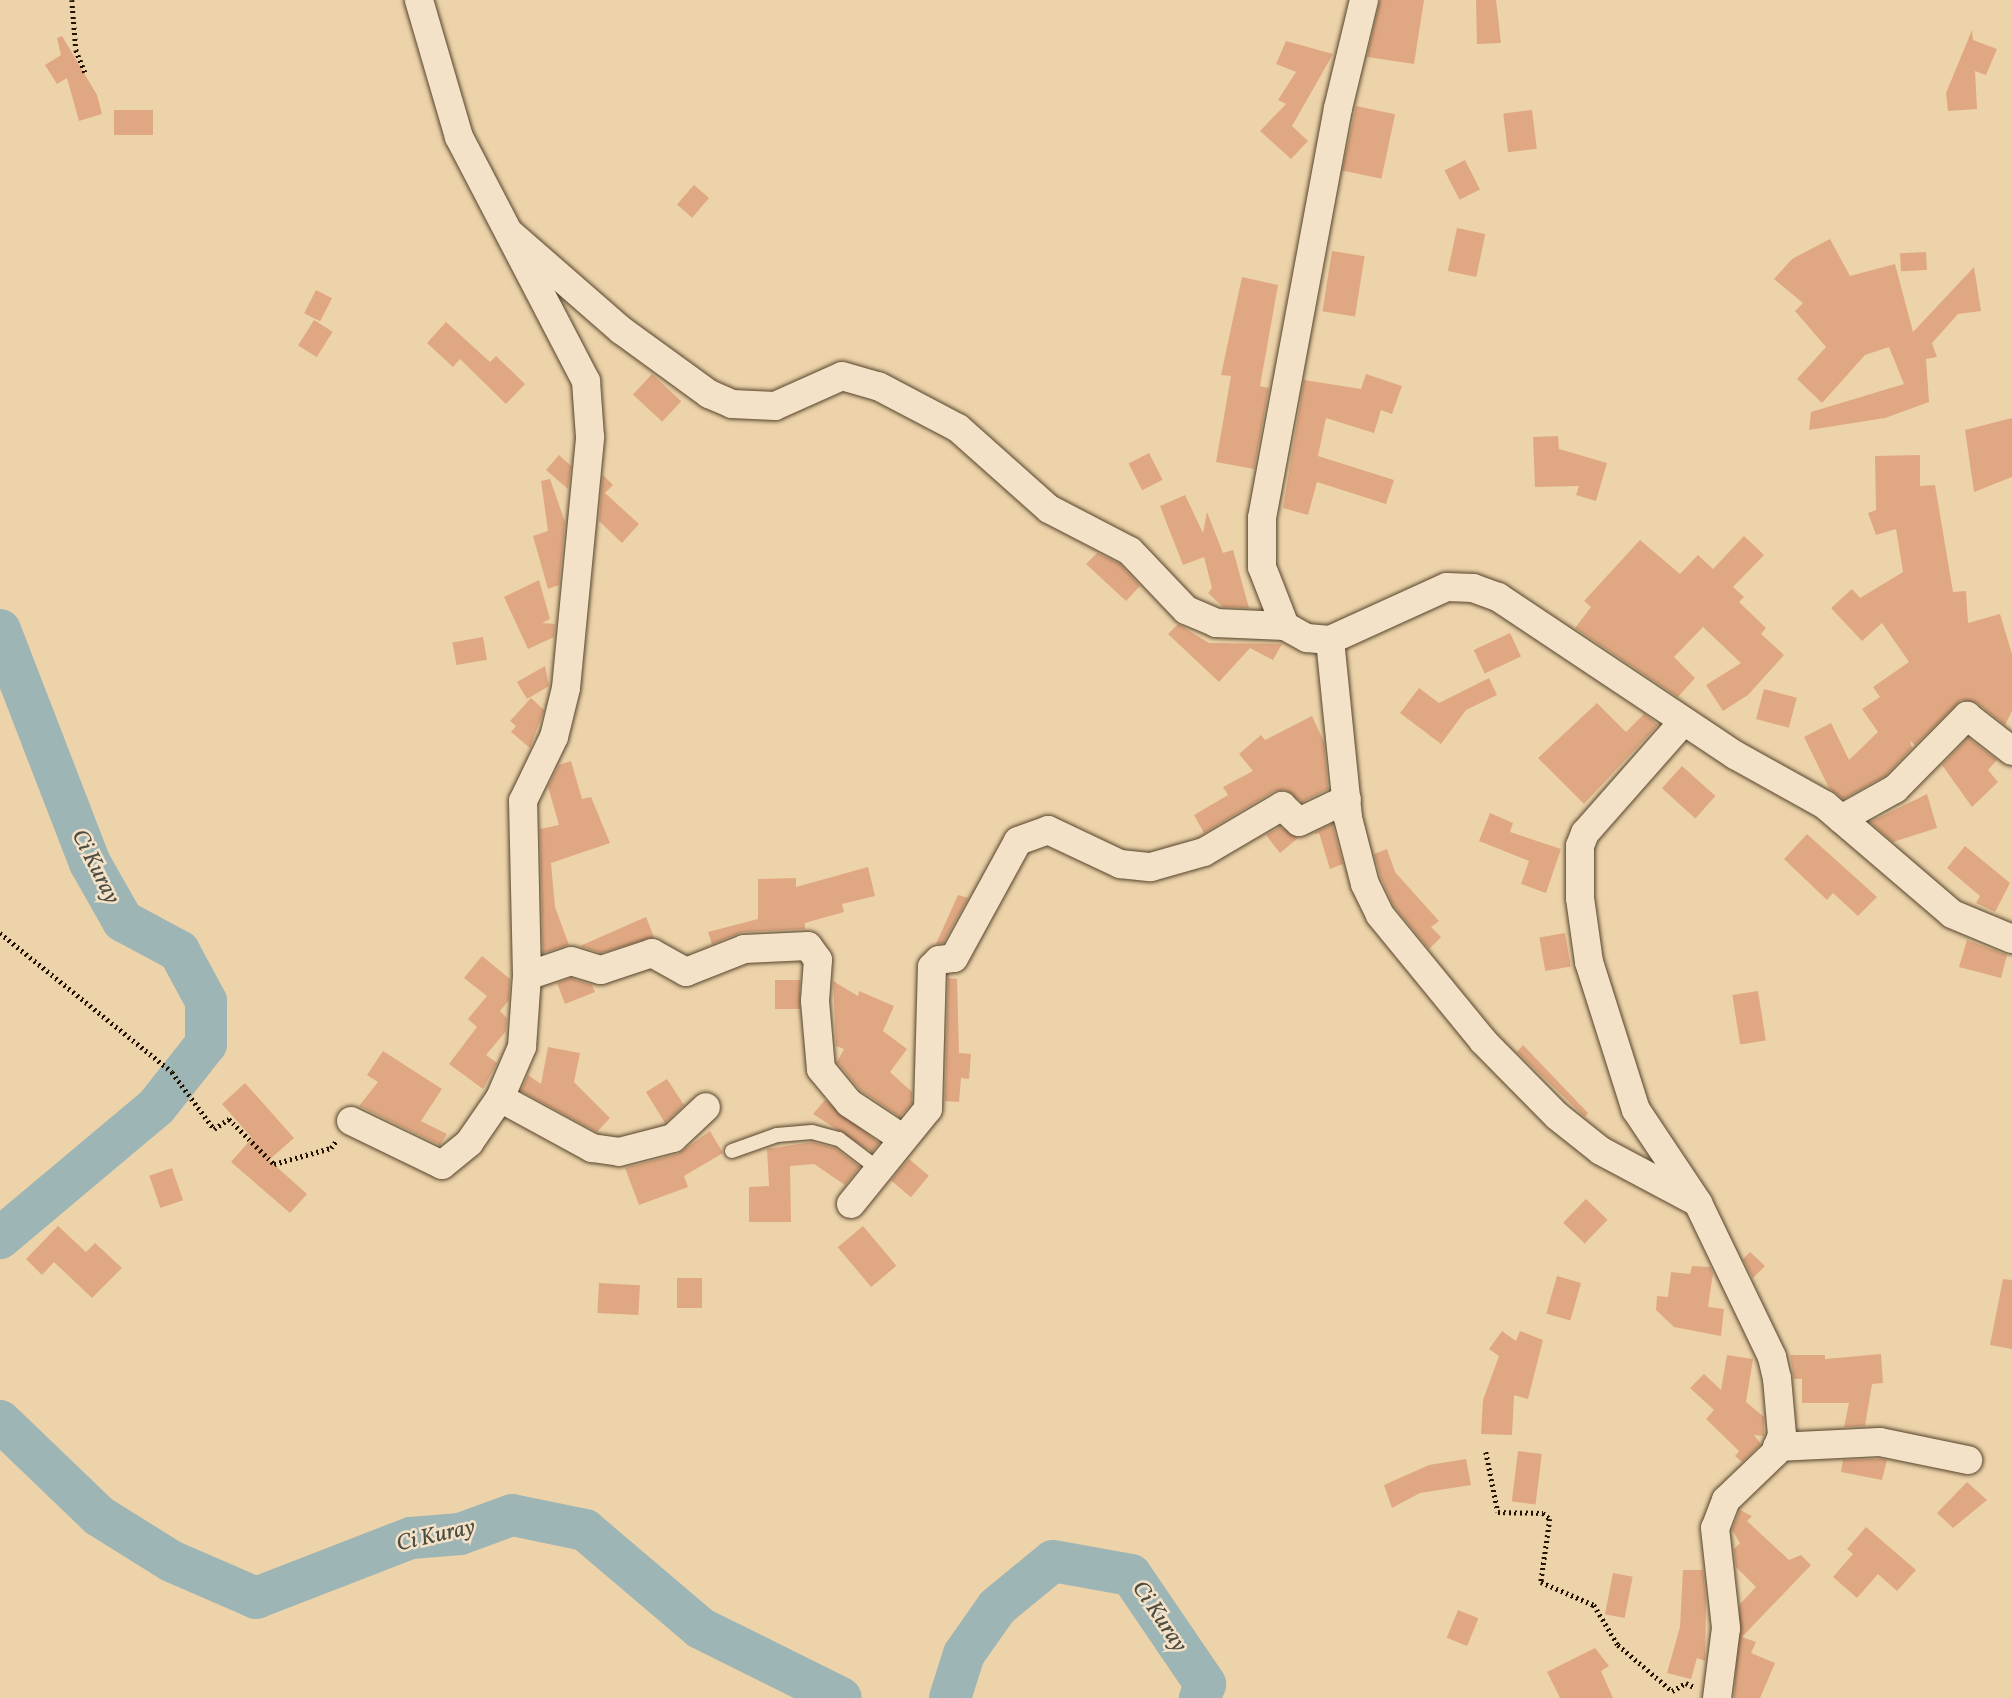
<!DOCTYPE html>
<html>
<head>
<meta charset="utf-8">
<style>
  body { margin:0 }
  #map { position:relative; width:2012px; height:1698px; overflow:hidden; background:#edd3aa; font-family:Vollkorn,serif }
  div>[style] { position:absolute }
  .river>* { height:42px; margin:-21px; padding:0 21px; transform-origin:21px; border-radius:21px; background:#9eb5b5 }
  .building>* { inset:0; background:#e0a882; transform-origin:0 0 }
  .path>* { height:4.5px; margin-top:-2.25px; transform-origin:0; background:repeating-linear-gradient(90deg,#221401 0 2px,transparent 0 5.5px) }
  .roads { filter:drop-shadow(0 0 2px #55442b) drop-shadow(0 0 2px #55442b) }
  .lane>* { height:14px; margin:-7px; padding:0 7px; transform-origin:7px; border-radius:7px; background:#f3e2c8 }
  .street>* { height:28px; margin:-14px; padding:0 14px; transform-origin:14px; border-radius:14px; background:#f3e2c8 }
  span { translate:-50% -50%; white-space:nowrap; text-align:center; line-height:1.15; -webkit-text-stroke:5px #f3e2c8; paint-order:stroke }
  .water-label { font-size:23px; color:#4d4c40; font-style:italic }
</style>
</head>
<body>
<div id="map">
  <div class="river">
    <i style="left:0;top:630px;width:250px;rotate:68.9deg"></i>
    <i style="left:90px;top:863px;width:67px;rotate:60.4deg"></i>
    <i style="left:123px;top:921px;width:64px;rotate:28.2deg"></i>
    <i style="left:179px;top:951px;width:57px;rotate:61.6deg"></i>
    <i style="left:206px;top:1001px;width:43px;rotate:90deg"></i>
    <i style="left:206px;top:1044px;width:80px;rotate:128.4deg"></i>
    <i style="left:156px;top:1107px;width:204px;rotate:140deg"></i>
    <i style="left:0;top:1421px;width:137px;rotate:43.8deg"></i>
    <i style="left:99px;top:1516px;width:85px;rotate:32deg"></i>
    <i style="left:171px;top:1561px;width:93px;rotate:23.5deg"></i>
    <i style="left:256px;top:1598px;width:166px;rotate:-21.2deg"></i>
    <i style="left:411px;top:1538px;width:49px;rotate:-4.7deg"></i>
    <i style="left:460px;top:1534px;width:55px;rotate:-20.1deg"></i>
    <i style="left:512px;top:1515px;width:75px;rotate:11.6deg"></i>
    <i style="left:585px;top:1530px;width:151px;rotate:40.4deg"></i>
    <i style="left:700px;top:1628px;width:157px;rotate:26.4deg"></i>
    <i style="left:950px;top:1698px;width:46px;rotate:-72.3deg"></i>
    <i style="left:964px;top:1654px;width:57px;rotate:-54.9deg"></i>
    <i style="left:997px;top:1607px;width:72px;rotate:-39.4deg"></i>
    <i style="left:1053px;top:1561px;width:79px;rotate:10.2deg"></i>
    <i style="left:1131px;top:1575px;width:132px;rotate:55.8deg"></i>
    <i style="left:1205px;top:1684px;width:15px;rotate:110deg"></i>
  </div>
  <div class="building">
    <i style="clip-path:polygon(1380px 0,1424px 0,1414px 64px,1367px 57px)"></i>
    <i style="clip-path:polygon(1476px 0,1496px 0,1501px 43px,1477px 44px)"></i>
    <i style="clip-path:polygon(1972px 30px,1973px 40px,1997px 49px,1986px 75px,1975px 71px,1977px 109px,1948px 111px,1946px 93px)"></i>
    <i style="clip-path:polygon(62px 36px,97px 95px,102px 114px,79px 121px,67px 78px,57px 84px,45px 65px,61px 55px,57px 38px)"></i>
    <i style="clip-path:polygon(1286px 41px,1333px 54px,1292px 126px,1308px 141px,1291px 159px,1260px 131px,1286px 104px,1278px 100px,1296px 72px,1276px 64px)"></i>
    <i style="left:1356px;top:106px;width:40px;height:66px;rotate:12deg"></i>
    <i style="left:153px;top:110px;width:25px;height:39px;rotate:90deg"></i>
    <i style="left:1532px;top:110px;width:39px;height:29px;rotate:83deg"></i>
    <i style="left:1465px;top:160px;width:33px;height:23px;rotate:63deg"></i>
    <i style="left:694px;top:185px;width:20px;height:26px;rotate:41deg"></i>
    <i style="left:1457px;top:228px;width:29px;height:44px;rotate:12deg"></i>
    <i style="clip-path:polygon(1830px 239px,1850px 276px,1895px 264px,1913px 332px,1974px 267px,1981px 311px,1958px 314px,1932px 343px,1937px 357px,1926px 359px,1929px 402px,1885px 418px,1809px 430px,1811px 412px,1904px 384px,1889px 347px,1865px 355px,1822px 403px,1797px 379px,1826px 347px,1795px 311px,1803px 303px,1774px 279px,1792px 259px)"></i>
    <i style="left:1332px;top:251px;width:33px;height:61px;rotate:9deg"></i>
    <i style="left:1926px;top:252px;width:18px;height:26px;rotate:87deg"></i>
    <i style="clip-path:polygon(1242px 277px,1278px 285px,1260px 386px,1269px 388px,1254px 469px,1216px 462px,1231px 376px,1221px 375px)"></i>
    <i style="left:316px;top:290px;width:18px;height:26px;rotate:27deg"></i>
    <i style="left:314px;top:320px;width:22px;height:30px;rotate:32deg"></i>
    <i style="clip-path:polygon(446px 322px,490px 362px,496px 356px,525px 384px,506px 404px,460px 359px,453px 367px,427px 343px)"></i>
    <i style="left:652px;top:374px;width:40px;height:28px;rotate:43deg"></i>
    <i style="clip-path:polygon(1366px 374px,1402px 386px,1392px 414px,1381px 410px,1374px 433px,1326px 418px,1318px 456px,1394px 480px,1386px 504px,1317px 482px,1308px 515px,1283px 508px,1304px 380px,1361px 389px)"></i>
    <i style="clip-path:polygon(2012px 418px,2012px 477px,1974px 492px,1965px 430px)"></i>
    <i style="clip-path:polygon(1558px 436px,1559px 449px,1607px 463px,1596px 501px,1576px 495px,1579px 486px,1535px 487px,1533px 437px)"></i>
    <i style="left:1149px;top:453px;width:30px;height:23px;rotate:63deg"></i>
    <i style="clip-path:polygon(559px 455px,571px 466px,568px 489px,546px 470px)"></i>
    <i style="clip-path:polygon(1920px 455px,1920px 486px,1935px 485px,1953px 592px,1966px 591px,1968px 623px,2000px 614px,2012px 654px,2012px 711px,2005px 725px,1977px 703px,1961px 700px,1915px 745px,1910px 741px,1912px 748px,1885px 776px,1843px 799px,1829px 788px,1804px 737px,1831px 723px,1849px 760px,1878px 732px,1862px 709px,1880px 697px,1873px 687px,1909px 662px,1882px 623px,1862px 641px,1831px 608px,1852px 589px,1860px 598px,1903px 572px,1896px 529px,1876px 535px,1868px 513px,1876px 510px,1875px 456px)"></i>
    <i style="clip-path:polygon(603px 475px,613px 485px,605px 493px,639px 524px,622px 543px,599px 521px)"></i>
    <i style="clip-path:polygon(550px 479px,565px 522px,559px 585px,548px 589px,533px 536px,548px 531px,541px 481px)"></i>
    <i style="clip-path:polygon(1185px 495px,1203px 533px,1207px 512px,1223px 553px,1233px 550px,1249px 608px,1223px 607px,1208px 593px,1212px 588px,1204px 557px,1183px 565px,1160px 506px)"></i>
    <i style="clip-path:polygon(1744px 536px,1764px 555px,1733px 587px,1744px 597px,1739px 602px,1766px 628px,1761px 634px,1784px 655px,1748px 695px,1723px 711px,1706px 685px,1741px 663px,1703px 627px,1674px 657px,1695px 678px,1678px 697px,1575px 628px,1591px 607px,1584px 601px,1640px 540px,1680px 574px,1698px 555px,1713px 569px)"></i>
    <i style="clip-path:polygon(1097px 553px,1120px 564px,1140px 586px,1126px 601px,1086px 564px)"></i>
    <i style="clip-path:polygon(539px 580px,550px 619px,542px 623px,555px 624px,554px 637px,528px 649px,504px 597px)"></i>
    <i style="clip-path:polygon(1178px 624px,1209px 643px,1282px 644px,1273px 660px,1250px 648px,1219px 682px,1168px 634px)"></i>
    <i style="left:1510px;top:633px;width:26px;height:40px;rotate:65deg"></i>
    <i style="left:483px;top:637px;width:23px;height:31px;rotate:80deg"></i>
    <i style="clip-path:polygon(545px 666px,549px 686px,527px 699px,517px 682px)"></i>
    <i style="clip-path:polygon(1489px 678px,1497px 695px,1466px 710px,1441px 744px,1400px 713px,1419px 688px,1439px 703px)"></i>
    <i style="left:1764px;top:689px;width:34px;height:31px;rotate:15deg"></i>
    <i style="clip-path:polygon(531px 698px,544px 710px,530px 748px,511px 732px,516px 726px,510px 721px)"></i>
    <i style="clip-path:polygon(1597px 703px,1626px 732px,1644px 714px,1658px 725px,1584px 804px,1538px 758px)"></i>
    <i style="clip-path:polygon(1312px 716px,1324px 742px,1328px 789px,1302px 802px,1285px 790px,1274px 791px,1204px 833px,1194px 815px,1228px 795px,1223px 787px,1253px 771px,1239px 754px,1261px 735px,1265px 740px)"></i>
    <i style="clip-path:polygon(1968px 738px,1997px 760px,1988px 770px,1998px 782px,1972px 807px,1942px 765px)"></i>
    <i style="clip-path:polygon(571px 761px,582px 799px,591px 797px,610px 843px,551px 863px,555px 907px,569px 945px,543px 953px,540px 829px,559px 825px,548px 787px,559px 765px)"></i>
    <i style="left:1682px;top:766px;width:45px;height:30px;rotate:42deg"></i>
    <i style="clip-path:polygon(1927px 794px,1937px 828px,1893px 842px,1870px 822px)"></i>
    <i style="clip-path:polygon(1490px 813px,1513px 823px,1510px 832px,1561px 849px,1546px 893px,1521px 884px,1529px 861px,1479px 841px)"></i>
    <i style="clip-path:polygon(1332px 824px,1343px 864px,1330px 869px,1319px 833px,1312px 834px)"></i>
    <i style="clip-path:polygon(1280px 827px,1298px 838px,1280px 853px,1266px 835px)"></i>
    <i style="clip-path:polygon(1807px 834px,1877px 897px,1858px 916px,1833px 893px,1827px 900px,1784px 859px)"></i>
    <i style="clip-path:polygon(1965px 846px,2010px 883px,1995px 912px,1976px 903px,1980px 896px,1947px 868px)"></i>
    <i style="clip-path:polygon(1387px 849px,1395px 872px,1439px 921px,1431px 927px,1441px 937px,1429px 949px,1394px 906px,1381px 878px,1374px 854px)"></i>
    <i style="clip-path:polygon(868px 867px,875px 896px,842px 904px,844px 912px,805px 923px,805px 929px,743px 932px,712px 944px,708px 932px,758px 919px,758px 879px,796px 878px,796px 887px)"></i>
    <i style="clip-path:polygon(958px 895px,968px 898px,943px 943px,936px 944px)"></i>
    <i style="clip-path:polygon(646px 917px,654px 937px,601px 953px,580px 946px)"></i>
    <i style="left:1565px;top:933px;width:34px;height:26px;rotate:80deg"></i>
    <i style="clip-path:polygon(1967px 940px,2007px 955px,2001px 978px,1959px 967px)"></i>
    <i style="clip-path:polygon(482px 956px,510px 979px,509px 1000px,500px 1011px,507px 1018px,506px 1031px,486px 1055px,497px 1063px,483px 1089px,449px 1064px,477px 1027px,468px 1019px,487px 996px,464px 978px)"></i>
    <i style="clip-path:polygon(571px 978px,592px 985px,595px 992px,565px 1004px,557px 983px)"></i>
    <i style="clip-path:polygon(948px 978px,957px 979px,959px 1053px,971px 1054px,969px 1079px,961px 1078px,959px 1102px,945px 1101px)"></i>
    <i style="left:775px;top:980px;width:25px;height:29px"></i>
    <i style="clip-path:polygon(833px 981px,858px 996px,859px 991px,894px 1006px,883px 1031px,907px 1049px,890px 1072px,912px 1092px,912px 1103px,900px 1117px,860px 1090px,837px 1062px,844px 1049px,836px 1046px)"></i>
    <i style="left:1758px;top:991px;width:50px;height:26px;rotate:81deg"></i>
    <i style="clip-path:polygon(1523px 1045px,1588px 1113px,1585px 1117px,1517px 1052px)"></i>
    <i style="clip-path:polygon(548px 1047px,580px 1053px,574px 1082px,610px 1118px,597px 1132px,521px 1091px,528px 1075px,541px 1084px)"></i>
    <i style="clip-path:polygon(383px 1051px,442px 1089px,421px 1121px,447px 1134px,440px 1145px,359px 1106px,378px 1082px,367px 1075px)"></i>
    <i style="clip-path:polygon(667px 1079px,684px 1105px,665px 1123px,646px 1092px)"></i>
    <i style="clip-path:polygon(245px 1083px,294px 1138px,269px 1160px,307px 1194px,290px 1213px,231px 1162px,252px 1138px,222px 1104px)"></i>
    <i style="clip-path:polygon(825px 1100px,879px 1143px,872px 1152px,813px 1114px)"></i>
    <i style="clip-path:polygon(710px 1131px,723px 1153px,684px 1176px,688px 1187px,639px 1205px,625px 1168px,678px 1154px)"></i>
    <i style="clip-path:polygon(812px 1142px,835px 1148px,860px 1167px,845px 1185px,814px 1164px,790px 1166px,791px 1222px,749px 1222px,749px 1187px,769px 1186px,767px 1149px)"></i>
    <i style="left:909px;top:1159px;width:26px;height:28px;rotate:40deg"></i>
    <i style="left:172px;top:1168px;width:34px;height:24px;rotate:71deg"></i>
    <i style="left:1586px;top:1199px;width:30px;height:33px;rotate:44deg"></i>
    <i style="clip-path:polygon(58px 1226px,86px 1252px,95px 1243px,122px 1268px,92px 1298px,54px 1262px,42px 1275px,26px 1259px)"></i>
    <i style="left:863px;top:1226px;width:52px;height:33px;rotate:50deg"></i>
    <i style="clip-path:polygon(1750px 1252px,1765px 1266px,1753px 1278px,1743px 1259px)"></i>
    <i style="clip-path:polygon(1692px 1266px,1710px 1267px,1713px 1273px,1708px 1307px,1724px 1309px,1721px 1336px,1674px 1327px,1656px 1310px,1657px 1296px,1668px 1297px,1671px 1272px,1690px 1274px)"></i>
    <i style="left:1557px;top:1276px;width:25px;height:39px;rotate:16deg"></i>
    <i style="left:677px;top:1278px;width:25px;height:30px"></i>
    <i style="clip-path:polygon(2003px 1279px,2012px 1280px,2012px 1349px,1990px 1345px)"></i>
    <i style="left:599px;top:1283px;width:41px;height:30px;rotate:3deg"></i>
    <i style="clip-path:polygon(1502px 1331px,1516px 1341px,1520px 1331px,1543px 1340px,1528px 1399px,1514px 1395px,1512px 1435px,1481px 1434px,1483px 1400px,1499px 1356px,1489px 1349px)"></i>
    <i style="clip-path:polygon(1881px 1354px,1883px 1383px,1872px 1384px,1865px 1426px,1844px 1427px,1849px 1403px,1802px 1403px,1802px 1379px,1794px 1379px,1790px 1355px,1825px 1355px,1825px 1359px)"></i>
    <i style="clip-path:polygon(1727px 1355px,1753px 1359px,1746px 1402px,1764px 1417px,1764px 1436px,1754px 1435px,1761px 1444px,1742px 1462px,1735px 1456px,1739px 1451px,1706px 1419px,1714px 1410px,1690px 1388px,1704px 1374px,1721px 1390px)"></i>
    <i style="left:1518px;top:1451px;width:24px;height:51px;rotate:7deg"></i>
    <i style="clip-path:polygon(1466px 1459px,1471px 1485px,1420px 1493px,1392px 1508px,1384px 1485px,1429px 1465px)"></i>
    <i style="clip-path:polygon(1843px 1460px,1879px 1459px,1887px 1460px,1882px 1480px,1841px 1472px)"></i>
    <i style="clip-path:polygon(1967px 1482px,1987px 1500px,1953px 1528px,1937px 1513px)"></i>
    <i style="clip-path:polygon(1740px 1510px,1752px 1516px,1747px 1521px,1789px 1560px,1801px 1555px,1811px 1565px,1742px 1637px,1756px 1642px,1751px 1653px,1775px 1663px,1760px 1698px,1734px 1698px,1740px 1604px,1756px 1587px,1736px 1567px,1734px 1549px,1740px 1543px,1732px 1530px)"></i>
    <i style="clip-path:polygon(1866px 1527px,1916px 1570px,1897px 1591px,1878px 1574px,1857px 1598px,1833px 1577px,1853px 1554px,1847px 1549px)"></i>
    <i style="clip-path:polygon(1683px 1570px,1703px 1570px,1706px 1599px,1705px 1661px,1697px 1658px,1691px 1679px,1667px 1673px,1680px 1627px)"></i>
    <i style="left:1613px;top:1573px;width:20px;height:42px;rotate:11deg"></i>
    <i style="left:1458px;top:1610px;width:22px;height:30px;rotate:22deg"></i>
    <i style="clip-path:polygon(1595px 1648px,1609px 1666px,1601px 1671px,1613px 1698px,1560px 1698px,1547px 1672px)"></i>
  </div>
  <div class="path">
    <i style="left:72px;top:0;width:50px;rotate:85.4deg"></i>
    <i style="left:76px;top:50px;width:24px;rotate:68deg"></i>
    <i style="left:0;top:933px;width:221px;rotate:38.9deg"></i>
    <i style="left:172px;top:1072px;width:71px;rotate:53.6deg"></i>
    <i style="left:214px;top:1129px;width:18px;rotate:-34deg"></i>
    <i style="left:229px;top:1119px;width:64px;rotate:45deg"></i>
    <i style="left:274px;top:1164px;width:59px;rotate:-15.7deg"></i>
    <i style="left:331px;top:1148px;width:9px;rotate:-54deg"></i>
    <i style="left:1486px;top:1452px;width:61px;rotate:78.7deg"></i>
    <i style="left:1498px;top:1512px;width:45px;rotate:1.3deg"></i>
    <i style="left:1543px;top:1513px;width:9px;rotate:41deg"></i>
    <i style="left:1550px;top:1519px;width:64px;rotate:98.1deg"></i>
    <i style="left:1541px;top:1582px;width:58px;rotate:23.5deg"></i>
    <i style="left:1594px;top:1605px;width:47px;rotate:59deg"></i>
    <i style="left:1618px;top:1645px;width:71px;rotate:40.4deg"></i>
    <i style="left:1672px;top:1691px;width:16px;rotate:-30deg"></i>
    <i style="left:1686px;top:1683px;width:9px;rotate:27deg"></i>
  </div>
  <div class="roads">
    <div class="lane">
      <i style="left:732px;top:1151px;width:48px;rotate:-19.6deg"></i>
      <i style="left:777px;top:1135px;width:35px;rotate:-5deg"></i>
      <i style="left:812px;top:1132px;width:28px;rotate:15deg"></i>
      <i style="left:839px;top:1139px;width:53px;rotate:37.3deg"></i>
    </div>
    <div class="street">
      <i style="left:1364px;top:0;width:111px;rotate:103.5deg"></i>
      <i style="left:1338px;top:108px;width:417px;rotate:100.5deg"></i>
      <i style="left:1262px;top:518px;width:49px;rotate:90deg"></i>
      <i style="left:1262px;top:567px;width:63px;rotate:68.7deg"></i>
      <i style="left:1285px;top:626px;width:25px;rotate:29deg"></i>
      <i style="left:1307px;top:638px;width:23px;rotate:5deg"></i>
      <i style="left:1330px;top:640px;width:128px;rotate:-24.4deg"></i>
      <i style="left:1447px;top:587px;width:26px;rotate:2deg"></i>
      <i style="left:1473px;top:588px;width:27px;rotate:20deg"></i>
      <i style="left:1498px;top:597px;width:285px;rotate:33.7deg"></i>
      <i style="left:1735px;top:755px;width:103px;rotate:29.1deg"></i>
      <i style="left:1825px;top:805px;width:167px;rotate:40.6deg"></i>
      <i style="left:1952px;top:914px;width:65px;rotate:22.6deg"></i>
      <i style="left:512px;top:235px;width:145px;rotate:41.1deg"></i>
      <i style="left:621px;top:330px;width:109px;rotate:36deg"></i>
      <i style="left:709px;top:394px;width:25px;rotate:23deg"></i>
      <i style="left:732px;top:404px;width:43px;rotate:2.7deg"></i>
      <i style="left:775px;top:406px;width:73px;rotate:-24.1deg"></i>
      <i style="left:842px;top:376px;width:37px;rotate:16deg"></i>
      <i style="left:878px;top:386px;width:90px;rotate:27.7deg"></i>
      <i style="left:958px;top:428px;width:122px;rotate:41.7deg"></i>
      <i style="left:1049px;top:509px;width:91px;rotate:27.4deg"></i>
      <i style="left:1130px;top:551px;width:81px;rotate:46.5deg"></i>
      <i style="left:1186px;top:610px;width:33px;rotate:23deg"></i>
      <i style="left:1216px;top:623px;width:69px;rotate:2.5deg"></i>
      <i style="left:1330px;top:640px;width:179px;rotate:84.2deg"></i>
      <i style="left:1348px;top:818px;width:68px;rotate:75.6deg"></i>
      <i style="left:1365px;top:884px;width:34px;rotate:64deg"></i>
      <i style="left:1380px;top:915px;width:163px;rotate:50.7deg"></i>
      <i style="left:1483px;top:1041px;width:105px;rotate:45.4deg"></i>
      <i style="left:1557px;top:1116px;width:56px;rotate:38.5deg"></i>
      <i style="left:1601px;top:1151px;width:104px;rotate:28deg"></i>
      <i style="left:1683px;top:722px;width:148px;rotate:131.4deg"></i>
      <i style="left:1585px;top:833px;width:14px;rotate:111deg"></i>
      <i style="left:1580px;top:846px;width:52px;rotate:90deg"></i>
      <i style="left:1580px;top:898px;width:65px;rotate:82deg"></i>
      <i style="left:1589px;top:962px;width:155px;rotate:72.4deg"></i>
      <i style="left:1636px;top:1110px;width:112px;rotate:56.3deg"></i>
      <i style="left:1698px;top:1203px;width:171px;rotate:64.3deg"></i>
      <i style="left:1772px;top:1357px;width:22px;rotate:77deg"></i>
      <i style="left:1777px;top:1378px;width:57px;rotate:85deg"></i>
      <i style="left:1782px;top:1435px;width:19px;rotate:111deg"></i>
      <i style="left:1775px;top:1453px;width:68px;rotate:136.2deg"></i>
      <i style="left:1726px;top:1500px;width:30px;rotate:111deg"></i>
      <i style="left:1715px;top:1528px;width:101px;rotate:83.7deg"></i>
      <i style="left:1726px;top:1628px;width:71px;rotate:97.3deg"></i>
      <i style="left:1841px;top:819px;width:62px;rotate:-29.1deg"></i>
      <i style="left:1895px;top:789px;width:103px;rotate:-45.4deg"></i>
      <i style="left:1967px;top:716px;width:57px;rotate:37.9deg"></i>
      <i style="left:527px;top:976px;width:46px;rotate:-18.8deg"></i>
      <i style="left:571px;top:961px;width:31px;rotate:17deg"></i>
      <i style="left:601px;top:970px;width:54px;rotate:-18.4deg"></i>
      <i style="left:652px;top:953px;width:39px;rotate:29deg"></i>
      <i style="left:686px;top:972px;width:62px;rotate:-21.6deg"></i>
      <i style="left:744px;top:949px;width:64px;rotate:-2.7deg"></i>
      <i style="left:808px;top:946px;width:17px;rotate:54deg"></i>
      <i style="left:818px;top:960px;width:41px;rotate:94.2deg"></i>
      <i style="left:815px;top:1001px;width:68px;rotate:85deg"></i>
      <i style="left:821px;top:1069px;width:44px;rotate:50.5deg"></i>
      <i style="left:849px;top:1103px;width:64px;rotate:33.4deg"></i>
      <i style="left:500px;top:1098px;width:105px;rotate:28.5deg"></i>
      <i style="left:592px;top:1148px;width:27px;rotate:8deg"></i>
      <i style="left:619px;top:1152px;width:56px;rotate:-14.5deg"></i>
      <i style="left:673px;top:1138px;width:45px;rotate:-43.2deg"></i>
      <i style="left:351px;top:1121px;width:101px;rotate:25.8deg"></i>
      <i style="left:442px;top:1165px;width:35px;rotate:-39deg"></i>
      <i style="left:469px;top:1143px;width:55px;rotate:-55.4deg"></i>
      <i style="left:500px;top:1098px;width:56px;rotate:-66.7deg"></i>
      <i style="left:522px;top:1047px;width:71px;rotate:-86deg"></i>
      <i style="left:527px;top:976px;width:175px;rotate:-91.3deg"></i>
      <i style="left:523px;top:801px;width:71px;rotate:-64.2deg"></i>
      <i style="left:554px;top:737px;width:50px;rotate:-76.2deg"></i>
      <i style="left:566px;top:688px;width:252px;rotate:-84.5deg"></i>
      <i style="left:590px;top:437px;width:56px;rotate:-94.1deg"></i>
      <i style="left:586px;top:381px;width:275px;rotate:-117.5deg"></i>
      <i style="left:459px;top:137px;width:143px;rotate:-106.3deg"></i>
      <i style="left:851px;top:1204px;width:122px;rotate:-51deg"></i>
      <i style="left:928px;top:1109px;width:142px;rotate:-88.4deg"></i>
      <i style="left:932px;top:967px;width:10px;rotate:-45deg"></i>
      <i style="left:939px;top:960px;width:15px;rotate:-8deg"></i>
      <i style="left:954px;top:958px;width:133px;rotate:-61.3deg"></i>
      <i style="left:1018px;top:841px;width:32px;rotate:-20deg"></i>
      <i style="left:1048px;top:830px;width:80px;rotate:25.3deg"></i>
      <i style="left:1120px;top:864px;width:31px;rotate:6deg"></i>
      <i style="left:1151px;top:867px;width:55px;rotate:-15.8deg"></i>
      <i style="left:1204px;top:852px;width:91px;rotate:-30.5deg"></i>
      <i style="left:1282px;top:806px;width:23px;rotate:43deg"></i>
      <i style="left:1299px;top:822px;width:53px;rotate:-25.6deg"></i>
      <i style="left:1777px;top:1447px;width:103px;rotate:-2.8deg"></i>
      <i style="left:1880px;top:1442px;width:90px;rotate:11.6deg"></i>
    </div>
  </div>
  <div class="water-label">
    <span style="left:95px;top:867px;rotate:63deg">Ci Kuray</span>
    <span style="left:436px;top:1536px;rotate:-13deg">Ci Kuray</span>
    <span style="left:1159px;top:1617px;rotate:56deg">Ci Kuray</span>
  </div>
</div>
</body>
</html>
